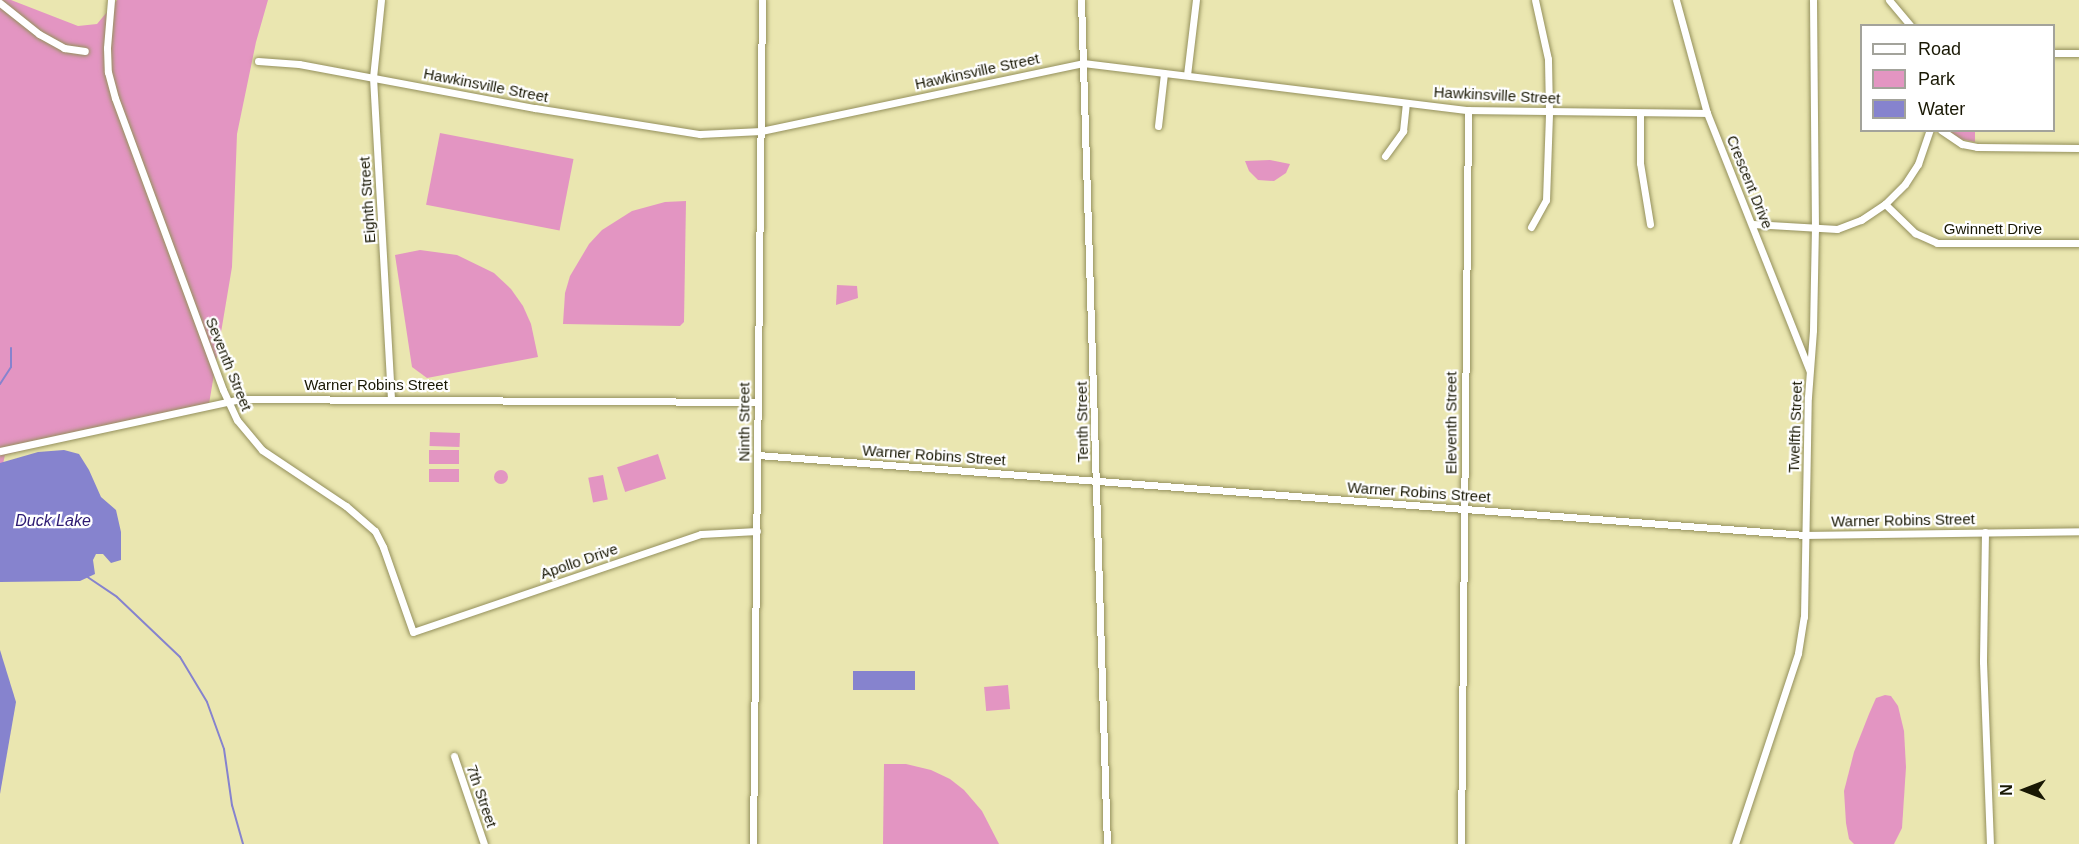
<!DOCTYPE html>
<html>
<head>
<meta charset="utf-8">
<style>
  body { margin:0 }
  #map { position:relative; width:2079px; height:844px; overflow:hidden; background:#eae6b0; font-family:Arial,sans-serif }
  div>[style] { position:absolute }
  .green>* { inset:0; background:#e395c2; transform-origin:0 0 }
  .round { border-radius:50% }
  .water>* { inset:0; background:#8683ce; transform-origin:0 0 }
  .stream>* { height:2px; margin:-1px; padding:0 1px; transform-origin:1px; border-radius:1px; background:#8683ce }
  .roads { filter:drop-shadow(0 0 2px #94905c) drop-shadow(0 0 2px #94905c) }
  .street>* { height:7px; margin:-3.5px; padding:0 3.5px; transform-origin:3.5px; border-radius:3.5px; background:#fff }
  span { translate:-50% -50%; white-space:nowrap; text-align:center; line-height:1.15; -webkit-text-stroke:4.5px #fff; paint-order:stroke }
  .street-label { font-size:15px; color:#191804 }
  .water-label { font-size:16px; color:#2d1a72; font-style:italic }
  .legend { position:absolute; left:1860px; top:24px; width:195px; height:108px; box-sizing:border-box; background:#fff; border:2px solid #a3a39b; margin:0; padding:8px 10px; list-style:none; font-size:18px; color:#191804 }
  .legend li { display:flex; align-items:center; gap:12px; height:30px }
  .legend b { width:30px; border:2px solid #a3a39b }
  .north { position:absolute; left:1995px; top:760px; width:60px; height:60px; -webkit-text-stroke:4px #fff; paint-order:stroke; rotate:270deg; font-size:16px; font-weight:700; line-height:24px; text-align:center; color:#191804 }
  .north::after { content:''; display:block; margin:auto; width:21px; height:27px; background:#191804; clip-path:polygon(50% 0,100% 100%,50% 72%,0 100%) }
</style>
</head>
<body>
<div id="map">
  <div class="green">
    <i style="clip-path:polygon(0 0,11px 0,78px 26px,97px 24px,117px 0,268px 0,256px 42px,237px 134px,232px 267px,209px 404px,5px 455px,0 477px)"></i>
    <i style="clip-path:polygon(1949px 131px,1975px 131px,1975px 142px,1960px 139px)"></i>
    <i style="left:440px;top:133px;width:136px;height:73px;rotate:11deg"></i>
    <i style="clip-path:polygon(1270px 160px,1290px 164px,1286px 173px,1274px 181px,1258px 180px,1249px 171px,1245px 161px)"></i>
    <i style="clip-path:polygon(686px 201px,684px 322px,680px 326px,563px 324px,565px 293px,570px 276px,589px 244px,602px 230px,632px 211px,665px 202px)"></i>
    <i style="clip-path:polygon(420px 250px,457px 255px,494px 273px,511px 289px,523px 306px,531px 324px,538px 357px,427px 378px,412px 367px,395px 255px)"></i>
    <i style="clip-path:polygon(837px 285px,857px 286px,858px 298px,836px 305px)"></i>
    <i style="left:430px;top:432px;width:30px;height:14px;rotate:2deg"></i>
    <i style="left:429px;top:450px;width:30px;height:14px"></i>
    <i style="left:658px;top:454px;width:26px;height:43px;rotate:72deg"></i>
    <i style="left:429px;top:469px;width:30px;height:13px"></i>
    <i class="round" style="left:494px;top:470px;width:14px;height:14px"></i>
    <i style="left:603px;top:475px;width:25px;height:15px;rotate:79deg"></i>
    <i style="left:1008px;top:685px;width:24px;height:24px;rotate:85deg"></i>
    <i style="clip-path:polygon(1885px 695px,1891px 696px,1898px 706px,1904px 731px,1906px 767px,1902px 828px,1894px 844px,1854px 844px,1849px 839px,1846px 823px,1844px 791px,1854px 752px,1869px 714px,1876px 698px)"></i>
    <i style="clip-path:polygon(884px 764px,906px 764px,931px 770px,950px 779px,964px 790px,982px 811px,999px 844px,883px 844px)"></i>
  </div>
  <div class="water">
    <i style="clip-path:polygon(64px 450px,79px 454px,89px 470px,101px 497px,116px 510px,121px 532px,121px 560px,111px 563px,103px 554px,96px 554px,93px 560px,95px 574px,80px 581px,0 582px,0 463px,38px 452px)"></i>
    <i style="clip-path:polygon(0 650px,16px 702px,0 794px)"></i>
    <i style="left:853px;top:671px;width:62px;height:19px"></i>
  </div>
  <div class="stream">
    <i style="left:0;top:384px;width:20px;rotate:-57deg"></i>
    <i style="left:11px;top:367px;width:19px;rotate:-90deg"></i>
    <i style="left:86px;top:576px;width:37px;rotate:34deg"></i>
    <i style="left:117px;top:597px;width:87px;rotate:43.6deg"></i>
    <i style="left:180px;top:657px;width:52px;rotate:59deg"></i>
    <i style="left:207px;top:702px;width:50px;rotate:70.1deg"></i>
    <i style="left:224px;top:749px;width:57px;rotate:81.9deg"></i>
    <i style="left:232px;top:805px;width:41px;rotate:74.2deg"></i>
  </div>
  <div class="roads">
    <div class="street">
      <i style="left:111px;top:0;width:48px;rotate:94.8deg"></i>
      <i style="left:107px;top:48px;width:24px;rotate:88deg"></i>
      <i style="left:108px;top:72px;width:27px;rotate:75deg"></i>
      <i style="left:115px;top:98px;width:311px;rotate:69.7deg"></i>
      <i style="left:223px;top:390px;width:33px;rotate:65deg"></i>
      <i style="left:237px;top:420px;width:39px;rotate:50deg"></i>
      <i style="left:262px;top:450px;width:101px;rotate:33.7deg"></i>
      <i style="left:346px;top:506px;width:38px;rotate:41deg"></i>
      <i style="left:375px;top:531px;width:18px;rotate:63deg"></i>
      <i style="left:383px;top:547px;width:90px;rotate:70.6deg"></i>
      <i style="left:413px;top:632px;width:304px;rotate:-18.8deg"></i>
      <i style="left:701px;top:534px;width:56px;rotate:-3.1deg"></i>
      <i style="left:381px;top:0;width:77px;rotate:95.9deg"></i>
      <i style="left:373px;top:77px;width:323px;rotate:86.8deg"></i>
      <i style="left:1081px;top:0;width:844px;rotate:88.24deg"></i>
      <i style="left:1676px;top:0;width:117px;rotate:74.7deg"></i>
      <i style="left:1707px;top:113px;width:276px;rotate:68.3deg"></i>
      <i style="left:1889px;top:0;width:34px;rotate:50deg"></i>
      <i style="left:0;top:3px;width:50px;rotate:38.5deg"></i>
      <i style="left:39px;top:34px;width:29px;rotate:29deg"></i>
      <i style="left:64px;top:48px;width:21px;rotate:8deg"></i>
      <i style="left:2054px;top:53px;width:25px"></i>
      <i style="left:258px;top:61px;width:41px;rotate:4.2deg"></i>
      <i style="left:299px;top:64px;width:240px;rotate:10.6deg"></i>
      <i style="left:535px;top:108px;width:167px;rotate:9deg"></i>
      <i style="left:700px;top:134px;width:61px;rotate:-2.8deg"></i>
      <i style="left:761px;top:131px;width:329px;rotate:-11.9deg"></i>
      <i style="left:1083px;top:63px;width:388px;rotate:7deg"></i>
      <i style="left:1468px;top:110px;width:239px;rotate:0.7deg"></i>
      <i style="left:1187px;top:75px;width:76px;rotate:-83.2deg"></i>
      <i style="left:1640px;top:113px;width:50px;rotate:90deg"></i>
      <i style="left:1640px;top:163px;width:62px;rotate:80.7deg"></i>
      <i style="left:1158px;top:126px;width:53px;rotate:-83.5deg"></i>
      <i style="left:1941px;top:130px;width:25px;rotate:34deg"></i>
      <i style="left:1962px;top:144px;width:15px;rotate:11deg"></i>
      <i style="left:1977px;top:147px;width:102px;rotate:0.6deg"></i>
      <i style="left:1385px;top:156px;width:31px;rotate:-54deg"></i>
      <i style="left:1403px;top:131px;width:28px;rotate:-84deg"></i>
      <i style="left:1885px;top:204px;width:42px;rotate:44deg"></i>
      <i style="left:1915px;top:233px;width:24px;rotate:24deg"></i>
      <i style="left:1937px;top:243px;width:142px"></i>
      <i style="left:1753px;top:224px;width:84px;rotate:3.4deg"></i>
      <i style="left:1837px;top:229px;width:26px;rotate:-21deg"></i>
      <i style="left:1861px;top:220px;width:29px;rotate:-34deg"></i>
      <i style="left:1885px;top:204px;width:28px;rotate:-45deg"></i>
      <i style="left:1905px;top:184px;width:24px;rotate:-57deg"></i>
      <i style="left:1918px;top:164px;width:36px;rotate:-71deg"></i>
      <i style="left:1531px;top:227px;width:31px;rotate:-61deg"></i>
      <i style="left:1546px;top:200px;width:88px;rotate:-88deg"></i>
      <i style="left:1549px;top:112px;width:53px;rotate:-91.1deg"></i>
      <i style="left:1548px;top:59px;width:60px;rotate:-102.4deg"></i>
      <i style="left:0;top:451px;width:247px;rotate:-12.2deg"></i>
      <i style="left:241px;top:399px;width:517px;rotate:0.33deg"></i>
      <i style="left:758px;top:455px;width:1051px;rotate:4.37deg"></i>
      <i style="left:1806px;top:535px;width:273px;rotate:-0.8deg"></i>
      <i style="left:1985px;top:532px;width:130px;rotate:90.9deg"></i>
      <i style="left:1983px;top:662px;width:182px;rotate:87.8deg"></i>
      <i style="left:454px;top:756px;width:93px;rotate:71.2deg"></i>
      <i style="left:753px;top:844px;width:844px;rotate:-89.39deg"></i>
      <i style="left:1461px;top:844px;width:734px;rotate:-89.45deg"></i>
      <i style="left:1735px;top:844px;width:201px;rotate:-71.7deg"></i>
      <i style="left:1798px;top:653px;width:36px;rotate:-81deg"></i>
      <i style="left:1804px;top:617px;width:220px;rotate:-89deg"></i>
      <i style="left:1808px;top:397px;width:67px;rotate:-85.7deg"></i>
      <i style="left:1813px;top:330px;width:100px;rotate:-88.9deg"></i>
      <i style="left:1815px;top:230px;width:230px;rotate:-90.5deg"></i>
    </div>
  </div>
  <div class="street-label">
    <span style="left:977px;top:71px;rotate:-12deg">Hawkinsville Street</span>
    <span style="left:486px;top:85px;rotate:11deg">Hawkinsville Street</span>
    <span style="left:1497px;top:95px;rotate:3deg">Hawkinsville Street</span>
    <span style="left:1750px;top:182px;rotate:68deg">Crescent Drive</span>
    <span style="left:367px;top:200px;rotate:-94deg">Eighth Street</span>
    <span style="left:1993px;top:229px">Gwinnett Drive</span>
    <span style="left:229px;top:364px;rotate:68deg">Seventh Street</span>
    <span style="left:376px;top:385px">Warner Robins Street</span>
    <span style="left:744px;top:422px;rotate:-90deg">Ninth Street</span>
    <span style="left:1082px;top:422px;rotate:-91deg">Tenth Street</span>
    <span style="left:1451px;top:423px;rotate:-90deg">Eleventh Street</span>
    <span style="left:1795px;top:427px;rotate:-88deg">Twelfth Street</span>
    <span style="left:934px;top:455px;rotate:4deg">Warner Robins Street</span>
    <span style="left:1419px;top:492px;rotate:4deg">Warner Robins Street</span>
    <span style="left:1903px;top:520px;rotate:-1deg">Warner Robins Street</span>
    <span style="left:579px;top:561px;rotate:-19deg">Apollo Drive</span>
    <span style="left:482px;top:796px;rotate:71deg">7th Street</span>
  </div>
  <div class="water-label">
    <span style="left:53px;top:521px">Duck Lake</span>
  </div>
  <ul class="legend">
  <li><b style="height:8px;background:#fff"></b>Road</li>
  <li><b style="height:16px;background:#e395c2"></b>Park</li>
  <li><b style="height:16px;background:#8683ce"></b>Water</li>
  </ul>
  <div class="north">N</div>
</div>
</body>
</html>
